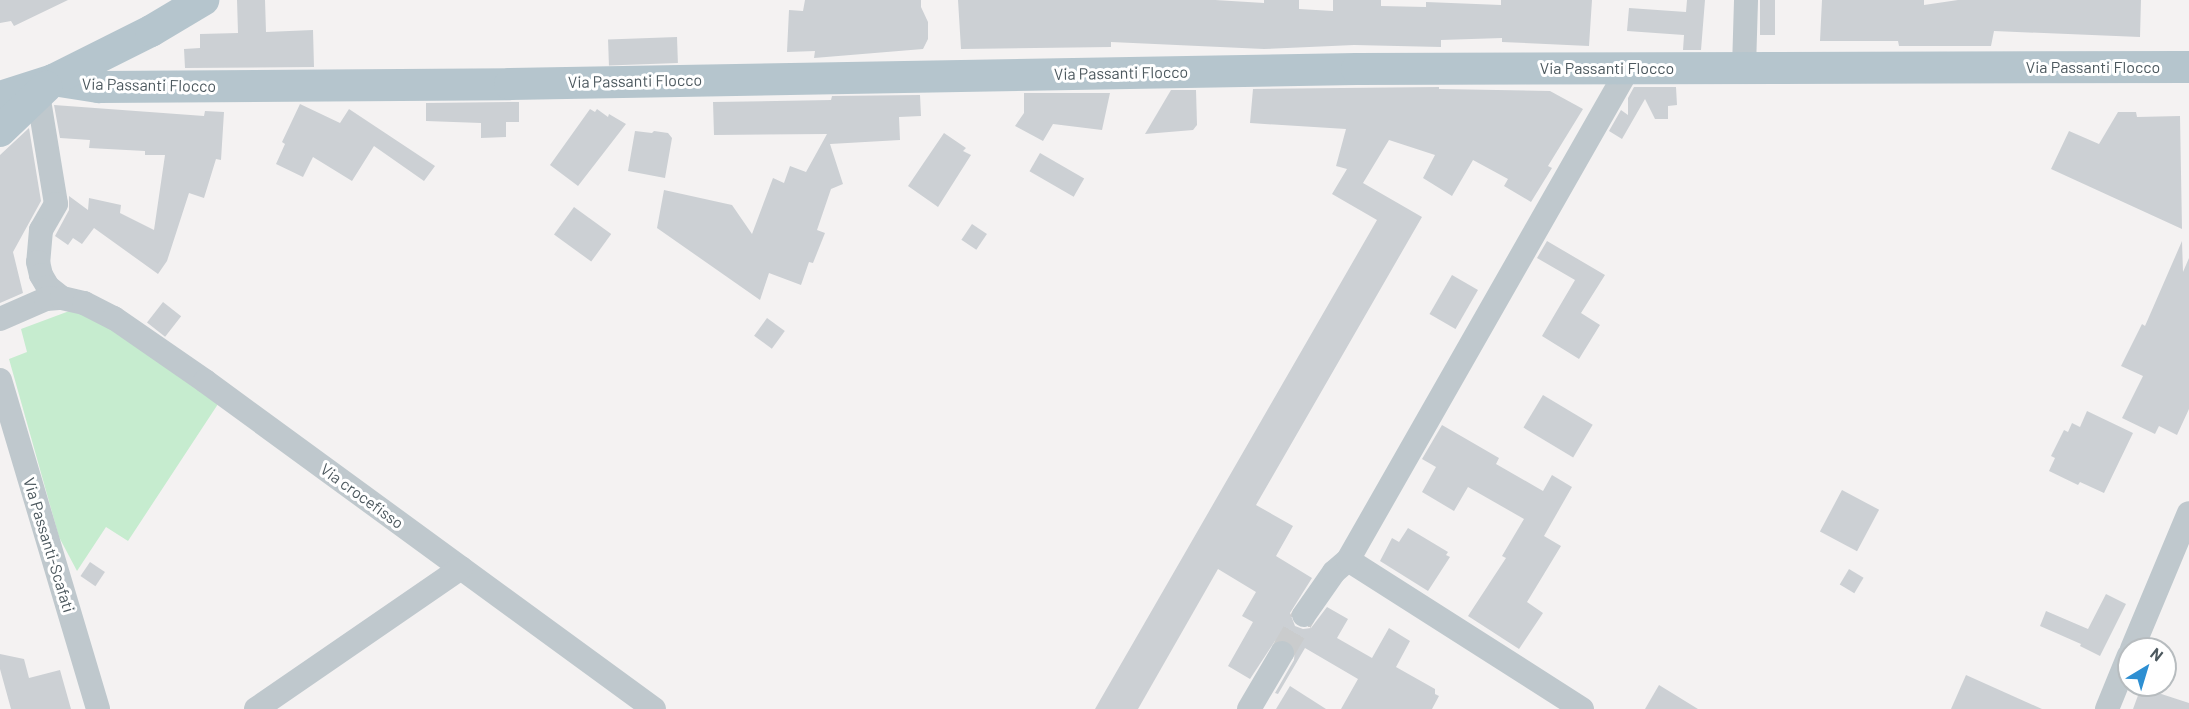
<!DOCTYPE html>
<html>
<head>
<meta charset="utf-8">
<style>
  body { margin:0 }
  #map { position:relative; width:2189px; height:709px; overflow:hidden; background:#f4f2f2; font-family:Barlow,sans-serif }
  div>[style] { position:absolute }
  .green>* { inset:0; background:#c6eccf }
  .building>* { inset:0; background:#ccd0d4; transform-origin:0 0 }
  .minor-tunnel>* { height:24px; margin-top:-12px; transform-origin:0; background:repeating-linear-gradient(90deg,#cacccd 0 24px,transparent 0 36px) }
  .minor>* { height:24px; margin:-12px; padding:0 12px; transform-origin:12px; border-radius:12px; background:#bfc8cd }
  .major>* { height:32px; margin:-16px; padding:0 16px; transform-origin:16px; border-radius:16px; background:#b5c5cd }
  span { translate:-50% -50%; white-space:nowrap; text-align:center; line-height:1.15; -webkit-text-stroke:6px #fff; paint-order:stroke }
  .street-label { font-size:16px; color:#4c585e }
  .north { position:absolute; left:2117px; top:637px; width:60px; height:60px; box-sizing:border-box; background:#fff; border:2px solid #b7bcbf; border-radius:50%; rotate:38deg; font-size:16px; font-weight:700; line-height:24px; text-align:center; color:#4c585e }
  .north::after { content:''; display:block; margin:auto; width:21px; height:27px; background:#2e8fd2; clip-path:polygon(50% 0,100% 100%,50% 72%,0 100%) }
</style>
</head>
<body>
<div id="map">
  <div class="green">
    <i style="clip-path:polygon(72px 310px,87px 313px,220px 401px,128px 541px,106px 527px,77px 571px,59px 537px,9px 359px,27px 352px,21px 329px)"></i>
  </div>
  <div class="building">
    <i style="clip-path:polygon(0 0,68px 0,14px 26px,11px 21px,0 23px)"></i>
    <i style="clip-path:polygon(237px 0,265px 0,266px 32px,313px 30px,314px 67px,185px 68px,184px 49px,200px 48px,200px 34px,238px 33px)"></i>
    <i style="clip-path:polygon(805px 0,921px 0,921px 7px,928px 22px,928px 39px,923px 49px,814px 58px,815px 51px,787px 52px,789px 10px,803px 11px)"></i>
    <i style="clip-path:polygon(958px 0,1215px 0,1264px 3px,1264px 0,1299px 0,1299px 9px,1333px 11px,1333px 0,1381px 0,1381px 6px,1426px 7px,1426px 2px,1501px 5px,1501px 0,1592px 0,1589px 46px,1502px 42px,1502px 38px,1441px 40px,1441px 47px,1354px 45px,1264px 49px,1111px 42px,1111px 47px,961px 49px)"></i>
    <i style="clip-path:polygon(1687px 0,1705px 0,1701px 50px,1683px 50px,1684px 35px,1627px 31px,1629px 8px,1686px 12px)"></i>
    <i style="left:1760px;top:0;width:15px;height:35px"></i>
    <i style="clip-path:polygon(1822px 0,1924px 0,1924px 5px,1958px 0,2141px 0,2140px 37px,1994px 31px,1991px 46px,1899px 46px,1898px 41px,1820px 41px)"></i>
    <i style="left:677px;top:37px;width:26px;height:69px;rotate:88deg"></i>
    <i style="clip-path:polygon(1439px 87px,1439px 89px,1550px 91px,1583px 109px,1548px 166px,1552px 168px,1531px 202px,1504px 186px,1508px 179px,1473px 160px,1452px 196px,1423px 178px,1435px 155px,1389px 140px,1363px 183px,1422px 217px,1256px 505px,1293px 526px,1276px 556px,1312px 578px,1290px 613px,1295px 626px,1303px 629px,1311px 628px,1327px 607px,1348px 619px,1337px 638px,1372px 658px,1389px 628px,1410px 641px,1396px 667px,1435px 689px,1435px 694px,1439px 696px,1432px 709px,1341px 709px,1358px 679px,1305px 648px,1278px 694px,1275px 693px,1294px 660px,1295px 647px,1283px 639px,1275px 641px,1250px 679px,1228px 666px,1253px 622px,1242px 616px,1256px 592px,1218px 569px,1138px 709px,1095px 709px,1377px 220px,1332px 194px,1347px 169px,1336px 166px,1346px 129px,1250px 123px,1253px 89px)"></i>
    <i style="clip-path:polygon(1634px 87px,1676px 87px,1677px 105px,1668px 106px,1668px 119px,1655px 119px,1645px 99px,1622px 139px,1609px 131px,1621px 110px,1628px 115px,1628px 98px)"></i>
    <i style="clip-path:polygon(1171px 90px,1196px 90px,1197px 125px,1193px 130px,1145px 134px)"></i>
    <i style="clip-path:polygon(1024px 93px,1110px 93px,1102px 130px,1053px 124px,1043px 141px,1015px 126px,1024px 113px)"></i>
    <i style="clip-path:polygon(920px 95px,921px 116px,899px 117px,900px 140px,830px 144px,843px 184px,831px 189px,817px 230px,825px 233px,813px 263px,809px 262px,801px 285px,769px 273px,760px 300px,657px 228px,664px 190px,732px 205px,752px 234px,773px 178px,784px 183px,790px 166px,806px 172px,827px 134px,714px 135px,713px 102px,831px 100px,832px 96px)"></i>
    <i style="clip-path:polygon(519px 102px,519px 122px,506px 122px,506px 137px,481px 138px,481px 123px,426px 121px,426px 103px)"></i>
    <i style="clip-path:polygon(300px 104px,340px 123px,349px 109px,435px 166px,424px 181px,374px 146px,352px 181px,313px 157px,303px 177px,276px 164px,285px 144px,282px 142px)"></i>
    <i style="clip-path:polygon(54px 105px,204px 116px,205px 111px,224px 112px,221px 160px,216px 159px,204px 198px,189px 193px,167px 261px,158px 274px,94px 228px,82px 244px,73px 238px,68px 245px,55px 236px,69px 210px,69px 196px,88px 210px,89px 198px,121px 205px,120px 213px,154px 230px,165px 155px,145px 155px,145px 151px,89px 148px,90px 140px,60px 138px)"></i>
    <i style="clip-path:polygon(590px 109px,595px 112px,597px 109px,608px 117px,609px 114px,626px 124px,578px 186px,550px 165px)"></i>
    <i style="clip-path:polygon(2118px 112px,2136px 112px,2137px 117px,2180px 116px,2182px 229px,2051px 169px,2069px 131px,2099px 144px)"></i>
    <i style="clip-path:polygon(29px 128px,41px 201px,13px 252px,23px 293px,0 303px,0 155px)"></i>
    <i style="clip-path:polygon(635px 131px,652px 133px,654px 131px,668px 133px,672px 138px,665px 178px,628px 171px)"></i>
    <i style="clip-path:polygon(944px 133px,966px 148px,963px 151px,971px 155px,938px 207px,908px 186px)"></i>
    <i style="left:1040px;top:153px;width:51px;height:21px;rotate:30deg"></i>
    <i style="left:574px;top:207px;width:46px;height:34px;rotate:36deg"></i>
    <i style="left:972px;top:224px;width:18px;height:19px;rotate:34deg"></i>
    <i style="clip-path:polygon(1547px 241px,1605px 275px,1581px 313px,1600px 325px,1579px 359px,1542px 336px,1575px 280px,1537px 258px)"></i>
    <i style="clip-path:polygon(2182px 241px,2183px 272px,2189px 258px,2189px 409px,2177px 435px,2159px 426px,2155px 434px,2122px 418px,2143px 376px,2121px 366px,2142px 324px,2145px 326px)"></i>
    <i style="left:1452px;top:275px;width:30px;height:45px;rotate:30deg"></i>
    <i style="left:163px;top:302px;width:23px;height:26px;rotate:38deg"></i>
    <i style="left:767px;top:318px;width:22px;height:22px;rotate:36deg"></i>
    <i style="left:1543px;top:395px;width:58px;height:38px;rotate:31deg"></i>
    <i style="clip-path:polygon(2087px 411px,2133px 433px,2104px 493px,2080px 482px,2078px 485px,2049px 471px,2055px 458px,2051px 456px,2064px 430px,2068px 432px,2072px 423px,2080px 427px)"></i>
    <i style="clip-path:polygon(1442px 425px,1499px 458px,1496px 464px,1543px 491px,1552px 475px,1572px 487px,1544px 536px,1561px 546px,1527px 602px,1543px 613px,1519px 649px,1468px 616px,1506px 558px,1502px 556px,1524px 519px,1468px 487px,1454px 511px,1422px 492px,1436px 467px,1422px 459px)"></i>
    <i style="left:1842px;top:490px;width:42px;height:47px;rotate:28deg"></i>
    <i style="clip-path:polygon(1408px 528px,1448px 552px,1446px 555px,1450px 557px,1428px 591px,1380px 561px,1392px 538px,1399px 542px)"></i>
    <i style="left:90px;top:562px;width:18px;height:17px;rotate:34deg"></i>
    <i style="left:1849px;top:569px;width:17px;height:18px;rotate:31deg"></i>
    <i style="clip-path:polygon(2106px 594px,2126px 604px,2100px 656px,2080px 646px,2081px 644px,2040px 626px,2046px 611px,2088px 629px)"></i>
    <i style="clip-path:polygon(0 654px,24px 659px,29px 678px,60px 670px,71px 709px,11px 709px,0 669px)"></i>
    <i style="clip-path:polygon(1966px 675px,2042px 709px,1951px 709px)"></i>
    <i style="clip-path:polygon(1659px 685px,1698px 709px,1645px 709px)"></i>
    <i style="clip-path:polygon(1290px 686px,1326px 709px,1276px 709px)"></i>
    <i style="clip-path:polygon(2146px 689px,2189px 703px,2189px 709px,2133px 709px,2140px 690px,2145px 692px)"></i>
  </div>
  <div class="minor-tunnel">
    <i style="left:1282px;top:653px;width:44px;rotate:-59.9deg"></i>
  </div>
  <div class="minor">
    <i style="left:1744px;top:68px;width:68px;rotate:-88.3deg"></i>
    <i style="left:38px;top:94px;width:111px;rotate:80.7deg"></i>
    <i style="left:56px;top:204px;width:30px;rotate:120deg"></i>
    <i style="left:41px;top:230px;width:32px;rotate:95deg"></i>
    <i style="left:38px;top:262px;width:13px;rotate:77deg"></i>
    <i style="left:41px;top:275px;width:14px;rotate:60deg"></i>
    <i style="left:48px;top:287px;width:18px;rotate:38deg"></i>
    <i style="left:0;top:319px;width:50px;rotate:-23.5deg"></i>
    <i style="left:46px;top:299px;width:16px;rotate:-4deg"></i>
    <i style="left:62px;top:298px;width:23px;rotate:13deg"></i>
    <i style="left:84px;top:303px;width:34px;rotate:27deg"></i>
    <i style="left:114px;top:318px;width:111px;rotate:34.7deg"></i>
    <i style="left:205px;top:381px;width:556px;rotate:36.15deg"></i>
    <i style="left:0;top:380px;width:343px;rotate:73.4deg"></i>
    <i style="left:1304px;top:615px;width:52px;rotate:-55.1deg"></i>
    <i style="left:1334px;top:572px;width:18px;rotate:-41deg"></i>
    <i style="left:2132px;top:649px;width:147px;rotate:-67.3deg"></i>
    <i style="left:256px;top:709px;width:249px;rotate:-34.5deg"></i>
    <i style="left:1249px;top:709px;width:65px;rotate:-59.5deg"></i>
    <i style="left:1582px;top:709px;width:277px;rotate:-147.5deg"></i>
    <i style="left:1348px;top:560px;width:565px;rotate:-60.31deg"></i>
    <i style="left:2107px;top:709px;width:58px;rotate:-67.8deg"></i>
  </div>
  <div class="major">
    <i style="left:53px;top:80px;width:47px;rotate:8.7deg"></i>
    <i style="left:99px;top:87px;width:411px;rotate:-0.4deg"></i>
    <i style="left:510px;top:84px;width:847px;rotate:-1.01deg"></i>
    <i style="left:1357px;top:69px;width:832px;rotate:-0.14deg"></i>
    <i style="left:0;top:97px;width:56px;rotate:-17.8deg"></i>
    <i style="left:53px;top:80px;width:110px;rotate:-26.6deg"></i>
    <i style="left:151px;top:31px;width:61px;rotate:-30.8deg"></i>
    <i style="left:0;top:131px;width:64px;rotate:-43.7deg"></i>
  </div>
  <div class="street-label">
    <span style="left:2093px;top:67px">Via Passanti Flocco</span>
    <span style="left:1607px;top:68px">Via Passanti Flocco</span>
    <span style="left:1121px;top:73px;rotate:-1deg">Via Passanti Flocco</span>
    <span style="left:635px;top:81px;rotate:-1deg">Via Passanti Flocco</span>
    <span style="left:149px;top:85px;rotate:1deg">Via Passanti Flocco</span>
    <span style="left:362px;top:496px;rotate:36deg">Via crocefisso</span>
    <span style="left:49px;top:545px;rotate:73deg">Via Passanti-Scafati</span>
  </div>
  <div class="north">N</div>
</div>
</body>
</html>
